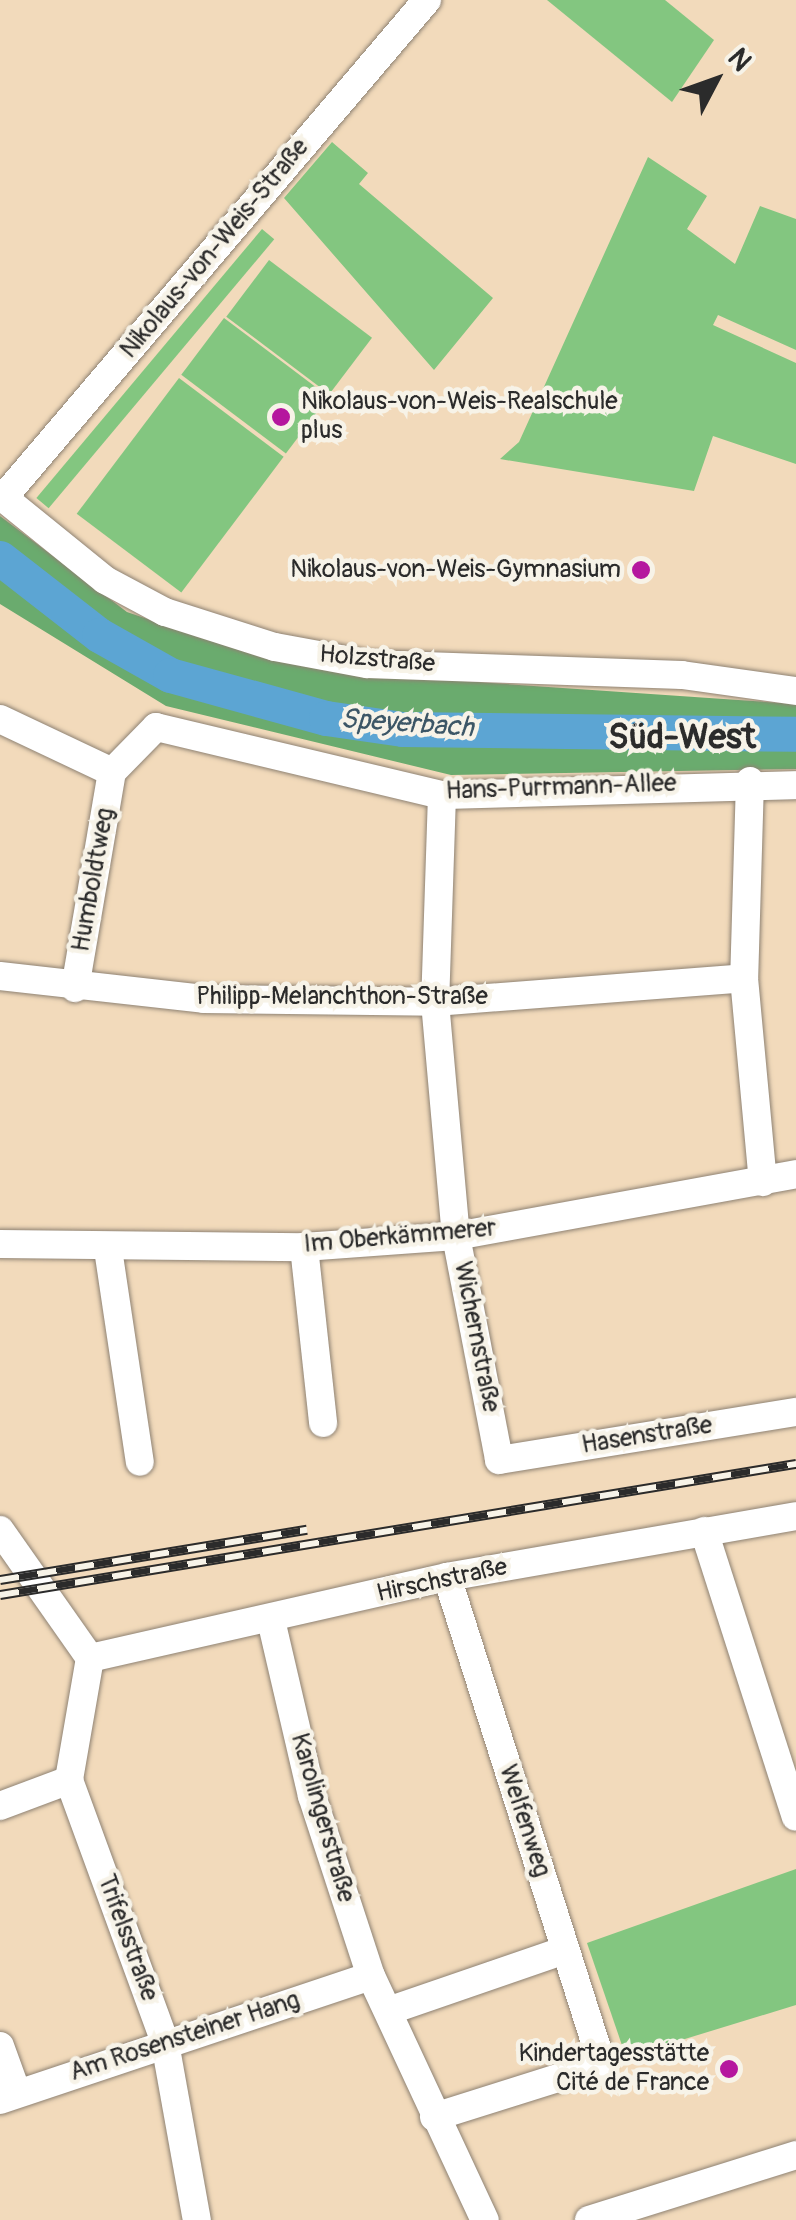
<!DOCTYPE html>
<html>
<head>
<meta charset="utf-8">
<style>
  body { margin:0 }
  #map { position:relative; width:796px; height:2220px; overflow:hidden; background:#f2dabb; font-family:Pangolin,sans-serif }
  div>[style] { position:absolute }
  .green>* { inset:0; background:#83c680; transform-origin:0 0 }
  .forest>* { inset:0; background:#6aab6e }
  .river>* { height:35px; margin:-17.5px; padding:0 17.5px; transform-origin:17.5px; border-radius:17.5px; background:#5ca5d3 }
  .roads { filter:drop-shadow(0 0 2px #8e8273) drop-shadow(0 0 2px #8e8273) }
  .minor>* { height:28px; margin:-14px; padding:0 14px; transform-origin:14px; border-radius:14px; background:#fff }
  .rail>* { height:10px; margin-top:-5px; transform-origin:0; background:repeating-linear-gradient(90deg,#f7f3e8 0 19px,#2b2b2b 0 38px); box-sizing:border-box; border-block:2px solid #2b2b2b }
  .dots>* { width:28px; height:28px; translate:-50% -50%; box-sizing:border-box; border:5px solid #f7f3e8; border-radius:50% }
  span { translate:-50% -50%; white-space:nowrap; text-align:center; line-height:1.15; -webkit-text-stroke:9px #f7f3e8; paint-order:stroke }
  .street-label { font-size:25px; color:#2b2b2b }
  .poi-label { font-size:25px; color:#2b2b2b }
  .left { translate:0 -50%; text-align:left }
  .right { translate:-100% -50%; text-align:right }
  .water-label { font-size:28px; color:#3c5666; font-style:italic }
  .district-label { font-size:35px; color:#2b2b2b; font-weight:700 }
  .north { position:absolute; left:666px; top:30px; width:100px; height:100px; -webkit-text-stroke:8px #f7f3e8; paint-order:stroke; rotate:49deg; font-size:28px; font-weight:700; line-height:40px; text-align:center; color:#2b2b2b }
  .north::after { content:''; display:block; margin:auto; width:35px; height:45px; background:#2b2b2b; clip-path:polygon(50% 0,100% 100%,50% 72%,0 100%) }
</style>
</head>
<body>
<div id="map">
  <div class="green">
    <i style="clip-path:polygon(547px 0,665px 0,714px 40px,672px 102px)"></i>
    <i style="clip-path:polygon(332px 142px,368px 173px,359px 184px,493px 298px,434px 370px,284px 198px)"></i>
    <i style="clip-path:polygon(648px 157px,707px 196px,687px 229px,735px 264px,760px 206px,796px 219px,796px 350px,718px 315px,713px 325px,796px 363px,796px 464px,713px 436px,694px 491px,500px 459px,519px 442px)"></i>
    <i style="left:262px;top:229px;width:16px;height:351px;rotate:40deg"></i>
    <i style="left:269px;top:260px;width:129px;height:71px;rotate:37deg"></i>
    <i style="left:224px;top:318px;width:131px;height:71px;rotate:37deg"></i>
    <i style="left:179px;top:378px;width:131px;height:170px;rotate:37deg"></i>
    <i style="clip-path:polygon(796px 1869px,796px 2005px,626px 2057px,587px 1943px)"></i>
  </div>
  <div class="forest">
    <i style="clip-path:polygon(0 516px,127px 612px,224px 645px,375px 675px,796px 704px,796px 769px,451px 775px,166px 706px,0 604px)"></i>
  </div>
  <div class="river">
    <i style="left:0;top:558px;width:125px;rotate:37.9deg"></i>
    <i style="left:99px;top:635px;width:81px;rotate:29.4deg"></i>
    <i style="left:170px;top:675px;width:162px;rotate:15.4deg"></i>
    <i style="left:326px;top:718px;width:77px;rotate:8.2deg"></i>
    <i style="left:402px;top:729px;width:394px;rotate:0.7deg"></i>
  </div>
  <div class="roads">
    <div class="minor">
      <i style="left:0;top:495px;width:135px;rotate:39deg"></i>
      <i style="left:105px;top:580px;width:68px;rotate:28.1deg"></i>
      <i style="left:165px;top:612px;width:115px;rotate:17.7deg"></i>
      <i style="left:275px;top:647px;width:94px;rotate:10.5deg"></i>
      <i style="left:367px;top:664px;width:315px;rotate:2deg"></i>
      <i style="left:682px;top:675px;width:115px;rotate:8deg"></i>
      <i style="left:3px;top:498px;width:654px;rotate:-49.59deg"></i>
      <i style="left:0;top:719px;width:124px;rotate:25.3deg"></i>
      <i style="left:112px;top:772px;width:63px;rotate:-45.6deg"></i>
      <i style="left:156px;top:727px;width:294px;rotate:13.4deg"></i>
      <i style="left:442px;top:795px;width:354px;rotate:-1.6deg"></i>
      <i style="left:750px;top:781px;width:197px;rotate:91.7deg"></i>
      <i style="left:744px;top:978px;width:205px;rotate:84.7deg"></i>
      <i style="left:442px;top:795px;width:207px;rotate:91.9deg"></i>
      <i style="left:435px;top:1002px;width:235px;rotate:84.9deg"></i>
      <i style="left:456px;top:1236px;width:228px;rotate:79.1deg"></i>
      <i style="left:499px;top:1460px;width:301px;rotate:-9.2deg"></i>
      <i style="left:0;top:976px;width:205px;rotate:6.4deg"></i>
      <i style="left:204px;top:999px;width:231px;rotate:0.7deg"></i>
      <i style="left:435px;top:1002px;width:310px;rotate:-4.4deg"></i>
      <i style="left:75px;top:988px;width:219px;rotate:-80.3deg"></i>
      <i style="left:0;top:1244px;width:304px;rotate:0.6deg"></i>
      <i style="left:304px;top:1247px;width:152px;rotate:-4.1deg"></i>
      <i style="left:456px;top:1236px;width:346px;rotate:-10.3deg"></i>
      <i style="left:304px;top:1247px;width:177px;rotate:83.8deg"></i>
      <i style="left:108px;top:1249px;width:215px;rotate:81.5deg"></i>
      <i style="left:0;top:1530px;width:156px;rotate:54.9deg"></i>
      <i style="left:704px;top:1531px;width:300px;rotate:72.2deg"></i>
      <i style="left:271px;top:1620px;width:181px;rotate:76.9deg"></i>
      <i style="left:312px;top:1796px;width:189px;rotate:71.9deg"></i>
      <i style="left:371px;top:1976px;width:269px;rotate:65deg"></i>
      <i style="left:90px;top:1658px;width:366px;rotate:-12.8deg"></i>
      <i style="left:447px;top:1577px;width:354px;rotate:-9.9deg"></i>
      <i style="left:90px;top:1658px;width:124px;rotate:99.8deg"></i>
      <i style="left:69px;top:1780px;width:280px;rotate:69.9deg"></i>
      <i style="left:165px;top:2043px;width:180px;rotate:79.8deg"></i>
      <i style="left:0;top:1806px;width:74px;rotate:-20.6deg"></i>
      <i style="left:388px;top:2011px;width:187px;rotate:-19deg"></i>
      <i style="left:0;top:2046px;width:50px;rotate:70.1deg"></i>
      <i style="left:0;top:2100px;width:391px;rotate:-18.5deg"></i>
      <i style="left:434px;top:2117px;width:176px;rotate:-17.5deg"></i>
      <i style="left:602px;top:2064px;width:511px;rotate:-107.65deg"></i>
      <i style="left:589px;top:2220px;width:217px;rotate:-17.4deg"></i>
    </div>
  </div>
  <div class="rail">
    <i style="left:0;top:1580px;width:311px;rotate:-9.3deg"></i>
    <i style="left:0;top:1595px;width:807px;rotate:-9.35deg"></i>
  </div>
  <div class="dots">
    <i style="left:281px;top:417px;background:#b5179e"></i>
    <i style="left:641px;top:570px;background:#b5179e"></i>
    <i style="left:729px;top:2069px;background:#b5179e"></i>
  </div>
  <div class="street-label">
    <span style="left:215px;top:249px;rotate:-50deg">Nikolaus-von-Weis-Straße</span>
    <span style="left:377px;top:660px;rotate:5deg">Holzstraße</span>
    <span style="left:561px;top:788px;rotate:-2deg">Hans-Purrmann-Allee</span>
    <span style="left:94px;top:880px;rotate:-80deg">Humboldtweg</span>
    <span style="left:342px;top:997px">Philipp-Melanchthon-Straße</span>
    <span style="left:400px;top:1237px;rotate:-5deg">Im Oberkämmerer</span>
    <span style="left:476px;top:1337px;rotate:79deg">Wichernstraße</span>
    <span style="left:647px;top:1436px;rotate:-9deg">Hasenstraße</span>
    <span style="left:442px;top:1581px;rotate:-12deg">Hirschstraße</span>
    <span style="left:322px;top:1818px;rotate:74deg">Karolingerstraße</span>
    <span style="left:524px;top:1821px;rotate:72deg">Welfenweg</span>
    <span style="left:127px;top:1938px;rotate:70deg">Trifelsstraße</span>
    <span style="left:185px;top:2037px;rotate:-18deg">Am Rosensteiner Hang</span>
  </div>
  <div class="poi-label">
    <span class="left" style="left:301px;top:417px">Nikolaus-von-Weis-Realschule<br>plus</span>
    <span class="right" style="left:621px;top:570px">Nikolaus-von-Weis-Gymnasium</span>
    <span class="right" style="left:709px;top:2069px">Kindertagesstätte<br>Cité de France</span>
  </div>
  <div class="water-label">
    <span style="left:407px;top:724px;rotate:4deg">Speyerbach</span>
  </div>
  <div class="district-label">
    <span style="left:682px;top:737px">Süd-West</span>
  </div>
  <div class="north">N</div>
</div>
</body>
</html>
